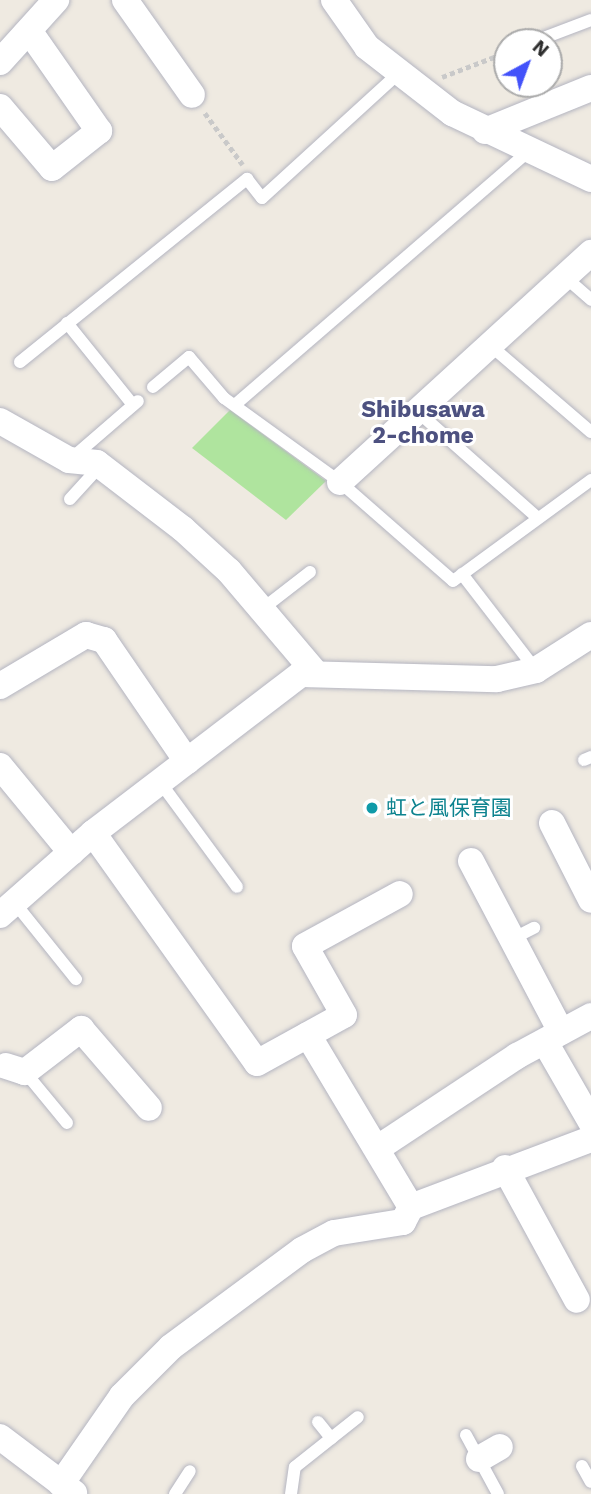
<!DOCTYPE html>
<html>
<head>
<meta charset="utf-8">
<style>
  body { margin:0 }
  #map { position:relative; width:591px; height:1494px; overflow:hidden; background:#efeae1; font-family:"Work Sans","Noto Sans JP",sans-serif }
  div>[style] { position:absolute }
  .green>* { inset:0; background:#afe49e }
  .path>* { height:4.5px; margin-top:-2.25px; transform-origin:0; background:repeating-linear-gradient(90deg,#c9c9c9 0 5px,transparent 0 8.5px) }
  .roads { filter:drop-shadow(0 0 2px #b4b5c1) drop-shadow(0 0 2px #b4b5c1) }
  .service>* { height:12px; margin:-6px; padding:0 6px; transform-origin:6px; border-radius:6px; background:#fff }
  .minor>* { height:26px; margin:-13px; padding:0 13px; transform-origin:13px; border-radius:13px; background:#fff }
  .dots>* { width:19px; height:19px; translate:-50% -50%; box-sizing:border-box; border:4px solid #fff; border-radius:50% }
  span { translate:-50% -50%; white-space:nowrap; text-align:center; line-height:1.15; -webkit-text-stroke:6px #fff; paint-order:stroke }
  .culture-label { font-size:21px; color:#0d838f }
  .left { translate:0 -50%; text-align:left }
  .neighbourhood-label { font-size:23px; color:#4d5180; font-weight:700 }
  .north { position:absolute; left:493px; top:28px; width:70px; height:70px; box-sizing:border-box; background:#fff; border:2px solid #ababab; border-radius:50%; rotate:41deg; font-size:19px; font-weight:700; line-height:28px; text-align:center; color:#2e2e2e }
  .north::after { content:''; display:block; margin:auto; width:24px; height:32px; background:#4352fa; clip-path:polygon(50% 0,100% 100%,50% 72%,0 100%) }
</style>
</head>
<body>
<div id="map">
  <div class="green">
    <i style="clip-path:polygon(230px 410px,326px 481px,286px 520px,192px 448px)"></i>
  </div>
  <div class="path">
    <i style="left:442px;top:77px;width:70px;rotate:-21deg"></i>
    <i style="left:205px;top:113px;width:64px;rotate:53.8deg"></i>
  </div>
  <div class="roads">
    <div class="service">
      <i style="left:533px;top:42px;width:62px;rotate:-20.8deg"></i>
      <i style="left:565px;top:277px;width:35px;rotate:41deg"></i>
      <i style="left:67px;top:323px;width:105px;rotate:51.2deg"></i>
      <i style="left:491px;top:346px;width:132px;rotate:40.7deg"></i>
      <i style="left:20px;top:362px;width:292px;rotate:-38.9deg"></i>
      <i style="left:247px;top:179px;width:24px;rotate:52deg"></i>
      <i style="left:262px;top:198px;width:184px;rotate:-42.4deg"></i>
      <i style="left:153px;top:387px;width:47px;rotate:-39.8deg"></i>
      <i style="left:189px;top:357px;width:54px;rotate:49.5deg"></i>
      <i style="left:224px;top:398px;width:143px;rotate:35.9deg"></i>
      <i style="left:340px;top:482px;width:150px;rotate:41.2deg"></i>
      <i style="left:453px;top:581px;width:171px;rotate:-36.2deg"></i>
      <i style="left:237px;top:403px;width:383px;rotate:-40.8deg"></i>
      <i style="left:418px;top:412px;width:160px;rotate:41.5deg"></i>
      <i style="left:72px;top:458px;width:87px;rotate:-40.8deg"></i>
      <i style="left:70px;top:499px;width:45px;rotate:-47.7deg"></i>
      <i style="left:462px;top:574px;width:121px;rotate:52.4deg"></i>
      <i style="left:261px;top:610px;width:62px;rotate:-37.8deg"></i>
      <i style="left:584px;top:760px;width:8px;rotate:-23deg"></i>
      <i style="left:160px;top:782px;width:130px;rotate:53.7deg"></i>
      <i style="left:14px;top:902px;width:99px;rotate:51.2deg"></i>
      <i style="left:512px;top:939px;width:25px;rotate:-27deg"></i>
      <i style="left:25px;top:1072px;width:66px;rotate:50.5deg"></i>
      <i style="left:318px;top:1422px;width:21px;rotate:51deg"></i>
      <i style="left:466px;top:1435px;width:67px;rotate:61.5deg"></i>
      <i style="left:582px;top:1466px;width:18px;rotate:61deg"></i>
      <i style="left:175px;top:1494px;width:27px;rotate:-57deg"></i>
      <i style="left:291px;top:1494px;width:27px;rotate:-82deg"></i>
      <i style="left:295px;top:1467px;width:80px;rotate:-38.4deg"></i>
    </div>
    <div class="minor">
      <i style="left:125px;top:0;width:116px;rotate:54.8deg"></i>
      <i style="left:334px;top:0;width:57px;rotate:54.9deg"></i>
      <i style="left:367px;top:47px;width:108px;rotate:37.8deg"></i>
      <i style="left:452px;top:113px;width:154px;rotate:25.4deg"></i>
      <i style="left:0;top:62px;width:84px;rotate:-47.9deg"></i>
      <i style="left:0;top:107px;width:80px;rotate:49.6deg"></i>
      <i style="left:52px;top:168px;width:60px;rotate:-38.2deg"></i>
      <i style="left:99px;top:131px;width:121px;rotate:-124.9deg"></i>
      <i style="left:485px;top:131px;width:114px;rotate:-22.1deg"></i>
      <i style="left:0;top:421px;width:79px;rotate:29.5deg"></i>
      <i style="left:69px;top:460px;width:28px;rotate:6deg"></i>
      <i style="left:97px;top:463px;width:108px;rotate:37.5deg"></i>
      <i style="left:183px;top:529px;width:62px;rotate:42.4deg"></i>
      <i style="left:229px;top:571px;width:130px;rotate:49.7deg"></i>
      <i style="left:340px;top:482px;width:340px;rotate:-42.4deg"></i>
      <i style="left:0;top:686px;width:100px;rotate:-30.7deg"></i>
      <i style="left:86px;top:635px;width:19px;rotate:16deg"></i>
      <i style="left:104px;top:640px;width:147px;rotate:55.6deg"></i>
      <i style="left:0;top:766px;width:112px;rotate:50.5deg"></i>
      <i style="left:552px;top:823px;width:86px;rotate:63.1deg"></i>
      <i style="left:93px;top:833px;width:282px;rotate:54.5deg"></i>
      <i style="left:257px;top:1063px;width:99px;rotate:-28.9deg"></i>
      <i style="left:344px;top:1015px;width:79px;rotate:-119.5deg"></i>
      <i style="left:305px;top:946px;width:108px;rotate:-28.7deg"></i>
      <i style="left:471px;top:861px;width:193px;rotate:62.2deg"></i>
      <i style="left:0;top:915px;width:124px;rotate:-41.4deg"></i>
      <i style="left:93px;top:833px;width:262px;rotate:-37.4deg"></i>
      <i style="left:301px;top:674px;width:196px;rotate:1.5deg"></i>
      <i style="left:497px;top:679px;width:40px;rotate:-13deg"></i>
      <i style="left:536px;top:670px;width:65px;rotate:-32.5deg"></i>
      <i style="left:308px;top:1035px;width:200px;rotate:59.1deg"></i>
      <i style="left:545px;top:1042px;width:92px;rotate:60.1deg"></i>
      <i style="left:6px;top:1066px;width:20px;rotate:18deg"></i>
      <i style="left:25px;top:1072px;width:71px;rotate:-37.5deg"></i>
      <i style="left:81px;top:1029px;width:104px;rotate:49.3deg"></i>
      <i style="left:378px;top:1148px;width:167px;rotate:-33.5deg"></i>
      <i style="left:517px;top:1056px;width:84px;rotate:-28.4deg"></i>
      <i style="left:505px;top:1168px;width:150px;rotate:61.4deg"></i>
      <i style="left:411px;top:1207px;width:192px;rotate:-20.7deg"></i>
      <i style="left:0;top:1437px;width:93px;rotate:37.1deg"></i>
      <i style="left:479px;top:1459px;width:24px;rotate:-30deg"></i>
      <i style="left:61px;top:1484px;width:107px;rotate:-55.3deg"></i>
      <i style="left:122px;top:1396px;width:69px;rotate:-45deg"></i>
      <i style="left:171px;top:1347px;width:163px;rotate:-36.5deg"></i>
      <i style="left:302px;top:1250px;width:36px;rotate:-28deg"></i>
      <i style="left:334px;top:1233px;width:70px;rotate:-9.1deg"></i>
      <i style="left:403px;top:1222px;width:17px;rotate:-62deg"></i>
    </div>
  </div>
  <div class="dots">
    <i style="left:372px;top:808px;background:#0f9aa8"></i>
  </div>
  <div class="culture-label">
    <span class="left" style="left:386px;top:808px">虹と風保育園</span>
  </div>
  <div class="neighbourhood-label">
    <span style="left:423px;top:423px">Shibusawa<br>2-chome</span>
  </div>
  <div class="north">N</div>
</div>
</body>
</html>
